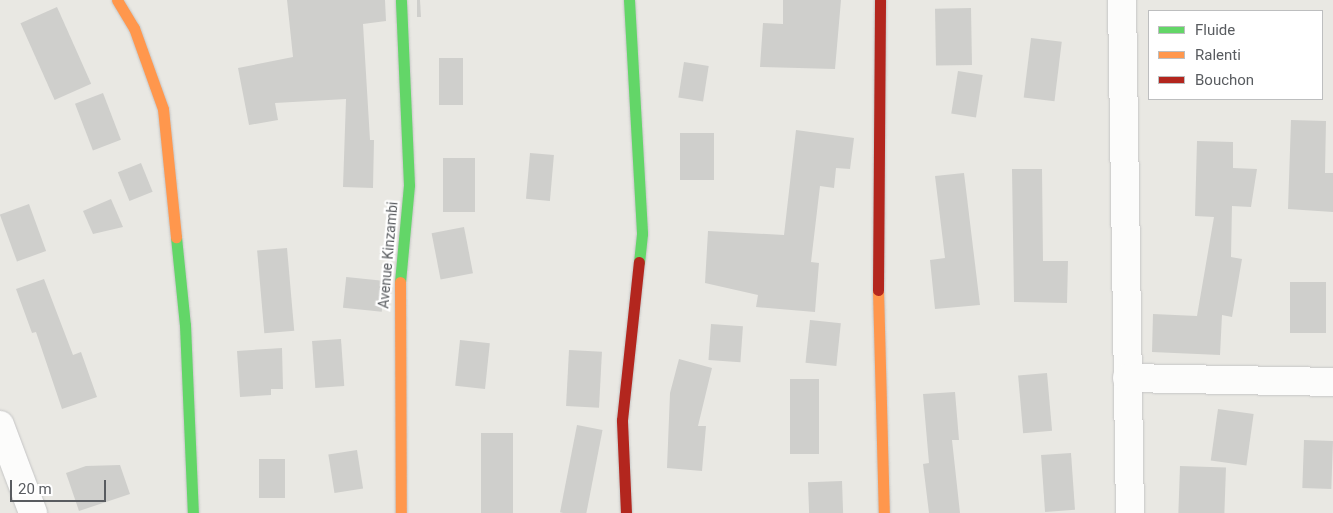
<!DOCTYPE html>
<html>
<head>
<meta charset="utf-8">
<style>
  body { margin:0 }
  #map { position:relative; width:1333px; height:513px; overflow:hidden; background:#e9e8e3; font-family:Roboto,sans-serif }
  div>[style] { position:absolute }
  .building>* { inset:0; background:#cfcfcc; transform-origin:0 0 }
  .roads { filter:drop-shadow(0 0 1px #c5c5c5) drop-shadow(0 0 1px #c5c5c5) }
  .street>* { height:28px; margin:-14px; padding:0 14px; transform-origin:14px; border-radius:14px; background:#fcfcfb }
  .fast>* { height:11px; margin:-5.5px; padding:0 5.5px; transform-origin:5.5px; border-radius:5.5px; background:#63d668 }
  .slow>* { height:11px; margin:-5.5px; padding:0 5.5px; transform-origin:5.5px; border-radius:5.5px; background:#ff974d }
  .jam>* { height:11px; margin:-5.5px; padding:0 5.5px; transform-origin:5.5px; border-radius:5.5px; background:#b3261e }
  span { translate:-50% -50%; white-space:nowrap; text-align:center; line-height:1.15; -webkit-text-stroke:4.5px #fff; paint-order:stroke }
  .street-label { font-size:14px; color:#595c60 }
  .legend { position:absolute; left:1148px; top:10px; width:175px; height:90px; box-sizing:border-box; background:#fff; border:1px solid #bdbebf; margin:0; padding:6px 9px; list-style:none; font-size:15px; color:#595c60 }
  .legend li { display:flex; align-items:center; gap:10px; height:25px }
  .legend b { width:25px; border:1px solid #bdbebf }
  .scale { position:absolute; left:10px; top:480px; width:96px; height:22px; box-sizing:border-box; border:2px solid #595c60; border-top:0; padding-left:6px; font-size:15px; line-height:18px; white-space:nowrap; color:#595c60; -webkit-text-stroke:4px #fff; paint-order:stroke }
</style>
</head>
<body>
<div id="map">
  <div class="building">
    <i style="clip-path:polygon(287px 0,385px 0,386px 21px,363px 24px,370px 140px,374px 140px,373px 188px,343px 187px,346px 99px,275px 103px,278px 120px,249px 125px,238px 68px,293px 57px)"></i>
    <i style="clip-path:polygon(417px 0,420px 0,421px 17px,417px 17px)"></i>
    <i style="clip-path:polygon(783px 0,841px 0,835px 69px,760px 67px,763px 23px,783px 24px)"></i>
    <i style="left:57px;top:7px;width:84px;height:40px;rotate:66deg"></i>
    <i style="left:971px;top:8px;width:57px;height:36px;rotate:89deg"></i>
    <i style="left:1031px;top:38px;width:31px;height:60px;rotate:7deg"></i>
    <i style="left:439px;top:58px;width:24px;height:47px"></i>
    <i style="left:684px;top:62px;width:25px;height:36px;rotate:9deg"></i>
    <i style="left:958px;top:71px;width:25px;height:43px;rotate:9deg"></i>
    <i style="left:103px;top:93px;width:50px;height:30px;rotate:69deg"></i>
    <i style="clip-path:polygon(1291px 120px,1326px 121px,1325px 173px,1333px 173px,1333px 212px,1288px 209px)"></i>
    <i style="clip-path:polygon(796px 130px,854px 138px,850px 169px,836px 168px,834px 188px,820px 186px,811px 262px,819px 263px,815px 312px,756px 307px,758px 295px,705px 283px,708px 231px,784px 235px)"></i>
    <i style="left:680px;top:133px;width:34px;height:47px"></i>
    <i style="clip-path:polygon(1197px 141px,1233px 142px,1233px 168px,1257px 169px,1251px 207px,1232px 206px,1231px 257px,1242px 259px,1232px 317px,1222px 315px,1220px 355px,1152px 352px,1153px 314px,1197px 316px,1214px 217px,1195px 216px)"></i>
    <i style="left:530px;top:153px;width:24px;height:46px;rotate:5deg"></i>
    <i style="left:443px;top:158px;width:32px;height:54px"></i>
    <i style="left:141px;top:163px;width:31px;height:25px;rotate:68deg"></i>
    <i style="clip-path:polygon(1012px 169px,1042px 169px,1043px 261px,1068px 261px,1067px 303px,1014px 302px)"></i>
    <i style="clip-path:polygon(964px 173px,980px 305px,935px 309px,930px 260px,945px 258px,935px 176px)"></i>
    <i style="clip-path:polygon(111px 199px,123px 227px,93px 234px,83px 211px)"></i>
    <i style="left:29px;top:204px;width:50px;height:31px;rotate:70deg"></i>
    <i style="left:464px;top:227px;width:47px;height:33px;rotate:79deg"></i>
    <i style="left:287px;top:248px;width:83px;height:30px;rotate:85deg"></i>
    <i style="clip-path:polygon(44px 279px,73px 355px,81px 352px,97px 397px,62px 409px,36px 332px,32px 333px,16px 289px)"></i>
    <i style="left:385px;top:281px;width:31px;height:39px;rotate:96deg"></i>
    <i style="left:1290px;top:282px;width:36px;height:51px"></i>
    <i style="left:810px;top:320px;width:31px;height:43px;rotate:6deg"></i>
    <i style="left:711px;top:324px;width:32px;height:36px;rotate:4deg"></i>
    <i style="left:341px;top:339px;width:47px;height:29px;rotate:86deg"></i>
    <i style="left:460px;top:340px;width:30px;height:46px;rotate:6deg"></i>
    <i style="clip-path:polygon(282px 348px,283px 389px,271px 389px,271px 395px,240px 397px,237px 351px)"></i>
    <i style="left:569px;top:350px;width:33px;height:56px;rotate:3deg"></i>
    <i style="clip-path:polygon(679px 359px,712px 368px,698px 426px,706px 426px,702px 471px,667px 468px,670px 393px)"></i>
    <i style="left:1047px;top:373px;width:58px;height:29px;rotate:85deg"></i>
    <i style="left:790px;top:379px;width:29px;height:75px"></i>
    <i style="clip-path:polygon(955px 392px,959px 440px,952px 440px,960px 513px,929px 513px,923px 464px,929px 463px,923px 394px)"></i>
    <i style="left:1218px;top:409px;width:36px;height:52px;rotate:8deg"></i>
    <i style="left:577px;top:425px;width:26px;height:89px;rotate:11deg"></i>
    <i style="left:481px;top:433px;width:32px;height:80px"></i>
    <i style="left:1304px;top:440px;width:29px;height:48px;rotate:2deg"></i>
    <i style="left:357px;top:450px;width:39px;height:29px;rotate:81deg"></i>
    <i style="left:1071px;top:453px;width:57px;height:30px;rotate:86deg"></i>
    <i style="left:259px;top:459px;width:26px;height:39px"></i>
    <i style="clip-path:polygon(120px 465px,130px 494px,79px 511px,66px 473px,86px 466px)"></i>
    <i style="left:1180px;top:466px;width:46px;height:47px;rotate:2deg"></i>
    <i style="left:842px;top:481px;width:32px;height:34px;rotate:88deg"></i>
  </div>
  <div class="roads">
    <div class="street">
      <i style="left:1122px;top:0;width:513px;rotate:89.11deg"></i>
      <i style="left:1127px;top:378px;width:206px;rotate:1.1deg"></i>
      <i style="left:0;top:425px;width:94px;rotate:69.4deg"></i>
    </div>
    <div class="fast">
      <i style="left:629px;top:0;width:234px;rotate:86.8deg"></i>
      <i style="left:642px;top:234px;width:28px;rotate:96deg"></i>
      <i style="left:176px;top:237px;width:88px;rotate:84.2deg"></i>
      <i style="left:185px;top:325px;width:188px;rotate:87.6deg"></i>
      <i style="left:400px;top:282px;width:97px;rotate:-84.7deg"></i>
      <i style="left:409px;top:185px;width:185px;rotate:-92.5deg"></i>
    </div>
    <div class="slow">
      <i style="left:117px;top:0;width:33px;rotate:59deg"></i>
      <i style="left:134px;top:28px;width:86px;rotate:70.3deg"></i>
      <i style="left:163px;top:109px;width:129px;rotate:84.2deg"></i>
      <i style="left:400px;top:282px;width:231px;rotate:89.8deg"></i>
      <i style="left:878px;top:290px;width:223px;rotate:88.5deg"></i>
    </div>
    <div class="jam">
      <i style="left:878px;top:290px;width:290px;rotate:-89.6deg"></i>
      <i style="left:626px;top:513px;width:93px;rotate:-92.5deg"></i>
      <i style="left:622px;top:420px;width:159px;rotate:-83.9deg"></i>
    </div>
  </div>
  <div class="street-label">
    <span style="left:388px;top:255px;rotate:-85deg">Avenue Kinzambi</span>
  </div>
  <ul class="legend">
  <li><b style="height:6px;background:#63d668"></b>Fluide</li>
  <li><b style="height:6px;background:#ff974d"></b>Ralenti</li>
  <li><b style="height:6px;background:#b3261e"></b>Bouchon</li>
  </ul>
  <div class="scale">20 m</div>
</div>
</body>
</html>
